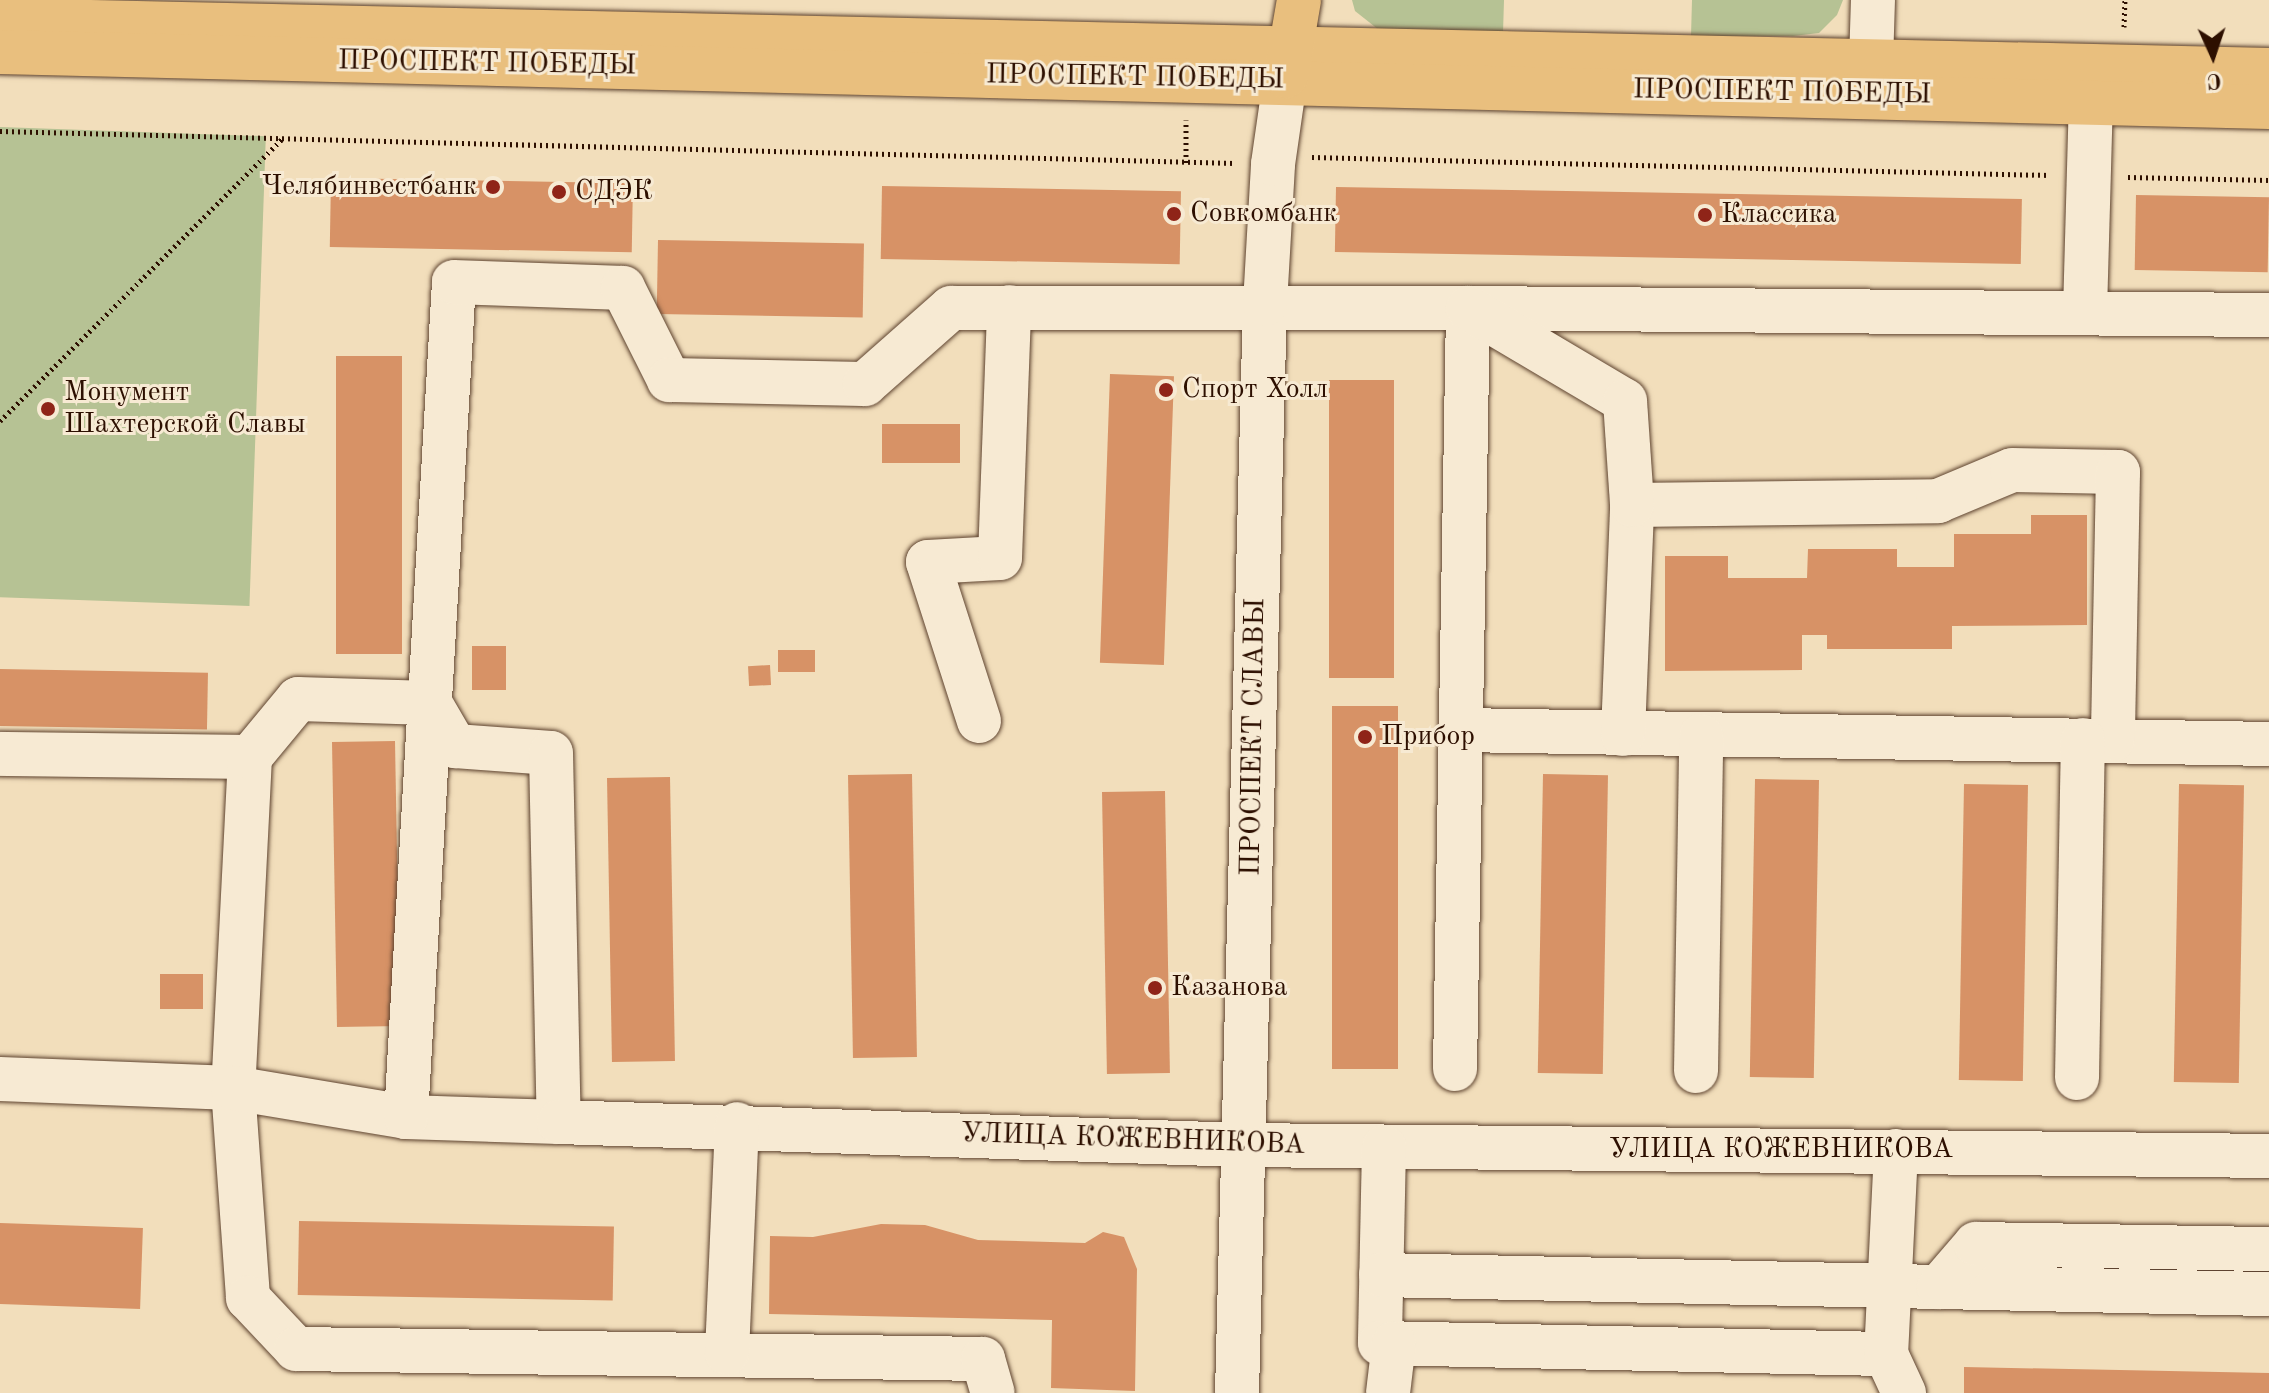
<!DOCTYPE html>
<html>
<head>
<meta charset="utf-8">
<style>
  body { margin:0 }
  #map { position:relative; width:2269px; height:1393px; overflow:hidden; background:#f2debb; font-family:"Old Standard TT",serif }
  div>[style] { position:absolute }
  .green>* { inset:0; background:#b6c294; transform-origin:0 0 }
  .building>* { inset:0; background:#d79266; transform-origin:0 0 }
  .path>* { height:5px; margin-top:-2.5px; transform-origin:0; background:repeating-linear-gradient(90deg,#2d0f00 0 2px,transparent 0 6px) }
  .roads { filter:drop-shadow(0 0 2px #5e432f) drop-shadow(0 0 2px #5e432f) }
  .minor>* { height:44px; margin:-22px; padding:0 22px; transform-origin:22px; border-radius:22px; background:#f7ead3 }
  .major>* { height:44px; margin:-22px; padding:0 22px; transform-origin:22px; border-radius:22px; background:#e9bf7e }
  .dots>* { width:22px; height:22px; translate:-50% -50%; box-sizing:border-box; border:4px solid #f7ead3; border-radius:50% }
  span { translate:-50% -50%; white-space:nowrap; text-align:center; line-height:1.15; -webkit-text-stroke:6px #f7ead3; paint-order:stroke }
  .street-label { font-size:28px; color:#2d0f00 }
  .poi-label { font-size:28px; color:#2d0f00 }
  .right { translate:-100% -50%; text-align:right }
  .left { translate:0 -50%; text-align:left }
  .north { position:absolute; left:2173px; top:16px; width:80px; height:80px; -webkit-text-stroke:6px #f7ead3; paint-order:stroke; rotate:177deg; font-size:22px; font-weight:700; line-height:32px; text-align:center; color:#2d0f00 }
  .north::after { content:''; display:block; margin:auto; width:28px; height:36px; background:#2d0f00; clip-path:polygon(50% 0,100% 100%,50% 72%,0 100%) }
</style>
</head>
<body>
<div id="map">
  <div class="green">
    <i style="clip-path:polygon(1352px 0,1504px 0,1503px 33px,1379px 30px,1355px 11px)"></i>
    <i style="clip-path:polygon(1692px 0,1843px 0,1837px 15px,1819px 33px,1793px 36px,1691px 36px)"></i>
    <i style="left:0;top:127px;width:266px;height:470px;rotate:2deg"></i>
  </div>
  <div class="building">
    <i style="left:331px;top:178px;width:302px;height:69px;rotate:1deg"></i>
    <i style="left:882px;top:186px;width:299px;height:73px;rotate:1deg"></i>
    <i style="left:1336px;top:187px;width:686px;height:65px;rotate:1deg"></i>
    <i style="left:2136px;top:195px;width:133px;height:75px;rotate:1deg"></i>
    <i style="left:658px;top:240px;width:206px;height:74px;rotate:1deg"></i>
    <i style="left:336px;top:356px;width:66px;height:298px"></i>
    <i style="left:1110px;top:374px;width:64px;height:289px;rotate:2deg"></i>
    <i style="left:1329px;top:380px;width:65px;height:298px"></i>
    <i style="left:882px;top:424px;width:78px;height:39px"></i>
    <i style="clip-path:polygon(2031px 515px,2087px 515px,2087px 625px,1952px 626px,1952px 649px,1827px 649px,1827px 635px,1802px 635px,1802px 670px,1665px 671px,1665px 556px,1728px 556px,1728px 578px,1807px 578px,1808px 549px,1897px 549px,1897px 567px,1954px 567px,1954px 534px,2031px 534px)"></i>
    <i style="left:472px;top:646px;width:34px;height:44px"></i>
    <i style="left:778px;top:650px;width:37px;height:22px"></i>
    <i style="left:770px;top:665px;width:20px;height:22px;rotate:87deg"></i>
    <i style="left:0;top:669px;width:208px;height:57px;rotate:1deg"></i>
    <i style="left:1332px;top:706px;width:66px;height:363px"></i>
    <i style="left:395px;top:741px;width:285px;height:63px;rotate:89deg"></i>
    <i style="left:912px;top:774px;width:283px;height:64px;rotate:89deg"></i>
    <i style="left:1543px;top:774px;width:65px;height:299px;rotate:1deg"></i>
    <i style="left:670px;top:777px;width:284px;height:63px;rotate:89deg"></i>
    <i style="left:1755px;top:779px;width:64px;height:298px;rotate:1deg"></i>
    <i style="left:1964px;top:784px;width:64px;height:296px;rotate:1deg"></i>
    <i style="left:2179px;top:784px;width:65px;height:298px;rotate:1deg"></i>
    <i style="left:1165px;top:791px;width:282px;height:63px;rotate:89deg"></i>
    <i style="left:203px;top:974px;width:35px;height:43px;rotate:90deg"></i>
    <i style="left:299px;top:1221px;width:315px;height:74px;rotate:1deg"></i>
    <i style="left:0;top:1223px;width:143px;height:81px;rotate:2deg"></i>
    <i style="clip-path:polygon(881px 1224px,925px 1225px,978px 1240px,1085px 1243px,1103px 1232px,1124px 1237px,1137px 1269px,1135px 1391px,1051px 1388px,1052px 1320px,769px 1314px,770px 1236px,813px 1237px)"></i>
    <i style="clip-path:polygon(1964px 1367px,2269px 1373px,2269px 1393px,1964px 1393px)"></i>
  </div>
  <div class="path">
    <i style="left:2124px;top:27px;width:27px;rotate:-88deg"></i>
    <i style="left:0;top:131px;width:1235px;rotate:1.48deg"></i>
    <i style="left:1312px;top:157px;width:738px;rotate:1.4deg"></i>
    <i style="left:1186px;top:163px;width:43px;rotate:-90deg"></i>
    <i style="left:2128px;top:177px;width:141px;rotate:1.2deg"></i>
    <i style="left:0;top:421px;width:399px;rotate:-45deg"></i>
  </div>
  <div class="roads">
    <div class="minor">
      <i style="left:1871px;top:63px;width:63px;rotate:-88.2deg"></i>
      <i style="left:2085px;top:312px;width:211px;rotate:-88.4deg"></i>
      <i style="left:979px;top:721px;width:167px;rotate:-107.8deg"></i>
      <i style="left:928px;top:562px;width:72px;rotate:-3.2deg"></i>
      <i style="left:1000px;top:558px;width:251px;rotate:-87.9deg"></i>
      <i style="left:1461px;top:730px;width:808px;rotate:0.99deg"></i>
      <i style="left:1623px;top:734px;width:229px;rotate:-87.7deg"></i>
      <i style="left:1632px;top:505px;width:306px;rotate:-0.7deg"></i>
      <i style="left:1938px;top:501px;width:80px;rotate:-22.7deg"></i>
      <i style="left:2012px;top:470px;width:106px;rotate:1.1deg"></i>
      <i style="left:2118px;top:472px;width:267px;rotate:91.1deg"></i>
      <i style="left:0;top:754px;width:250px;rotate:0.7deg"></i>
      <i style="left:250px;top:757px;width:331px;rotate:92.9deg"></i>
      <i style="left:233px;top:1088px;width:211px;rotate:85.9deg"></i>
      <i style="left:248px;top:1298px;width:70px;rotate:46.7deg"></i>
      <i style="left:296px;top:1349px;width:687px;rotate:0.83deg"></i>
      <i style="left:983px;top:1359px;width:35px;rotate:74deg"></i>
      <i style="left:250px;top:757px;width:75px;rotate:-50.4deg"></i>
      <i style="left:298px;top:699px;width:132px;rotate:1.7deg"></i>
      <i style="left:430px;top:703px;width:50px;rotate:59.8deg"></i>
      <i style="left:455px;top:746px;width:96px;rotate:4.2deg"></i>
      <i style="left:551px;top:753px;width:369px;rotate:88.8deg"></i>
      <i style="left:1455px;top:1069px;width:761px;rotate:-89.02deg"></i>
      <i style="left:1468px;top:308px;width:801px;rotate:0.5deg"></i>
      <i style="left:1696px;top:1071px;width:335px;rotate:-89.1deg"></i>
      <i style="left:2077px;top:1078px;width:338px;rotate:-89deg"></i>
      <i style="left:0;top:1079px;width:233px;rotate:2.2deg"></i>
      <i style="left:233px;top:1088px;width:175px;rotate:9.5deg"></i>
      <i style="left:406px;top:1117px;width:153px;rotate:1.9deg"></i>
      <i style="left:559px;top:1122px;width:684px;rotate:1.93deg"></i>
      <i style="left:1243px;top:1145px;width:1026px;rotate:0.61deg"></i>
      <i style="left:406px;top:1117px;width:836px;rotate:-86.71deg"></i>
      <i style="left:454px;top:282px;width:169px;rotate:2deg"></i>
      <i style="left:623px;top:288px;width:103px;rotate:63.4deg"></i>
      <i style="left:669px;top:380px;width:196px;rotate:1.2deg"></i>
      <i style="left:865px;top:384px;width:115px;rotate:-41.5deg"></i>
      <i style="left:951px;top:308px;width:517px"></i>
      <i style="left:1468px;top:308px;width:182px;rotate:30.6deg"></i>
      <i style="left:1625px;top:401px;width:104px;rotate:86.1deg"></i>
      <i style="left:1384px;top:1147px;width:196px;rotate:91.2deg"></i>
      <i style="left:1380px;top:1343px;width:506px;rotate:1.25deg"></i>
      <i style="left:1896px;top:1151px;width:203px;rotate:92.8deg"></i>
      <i style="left:1886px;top:1354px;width:43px;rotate:65.2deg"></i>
      <i style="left:1381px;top:1275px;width:888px;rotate:1.23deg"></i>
      <i style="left:1939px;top:1287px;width:57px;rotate:-49.3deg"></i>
      <i style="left:1976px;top:1244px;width:293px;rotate:1deg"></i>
      <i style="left:727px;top:1353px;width:229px;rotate:-87.5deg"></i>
      <i style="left:1237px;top:1393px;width:1089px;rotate:-88.53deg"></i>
      <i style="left:1265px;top:304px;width:140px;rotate:-86.7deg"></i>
      <i style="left:1273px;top:164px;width:84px;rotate:-81.8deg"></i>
      <i style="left:1388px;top:1393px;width:50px;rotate:-83.2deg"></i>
    </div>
    <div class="major">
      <i style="left:0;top:20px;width:2270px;rotate:1.26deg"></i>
      <i style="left:0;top:52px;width:2270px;rotate:1.39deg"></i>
      <i style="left:1286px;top:76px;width:77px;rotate:-80.3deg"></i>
    </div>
  </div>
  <div class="dots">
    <i style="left:493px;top:187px;background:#8f2418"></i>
    <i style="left:559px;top:192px;background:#8f2418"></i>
    <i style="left:1174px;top:214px;background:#8f2418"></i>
    <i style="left:1705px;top:215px;background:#8f2418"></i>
    <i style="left:1166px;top:390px;background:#8f2418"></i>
    <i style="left:48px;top:409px;background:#8f2418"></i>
    <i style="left:1365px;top:737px;background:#8f2418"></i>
    <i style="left:1155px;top:988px;background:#8f2418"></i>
  </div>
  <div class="street-label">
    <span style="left:487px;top:64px;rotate:1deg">ПРОСПЕКТ ПОБЕДЫ</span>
    <span style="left:1135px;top:78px;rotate:1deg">ПРОСПЕКТ ПОБЕДЫ</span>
    <span style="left:1782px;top:93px;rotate:1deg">ПРОСПЕКТ ПОБЕДЫ</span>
    <span style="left:1254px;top:737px;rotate:-89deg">ПРОСПЕКТ СЛАВЫ</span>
    <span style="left:1133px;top:1140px;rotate:2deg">УЛИЦА КОЖЕВНИКОВА</span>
    <span style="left:1781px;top:1150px">УЛИЦА КОЖЕВНИКОВА</span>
  </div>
  <div class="poi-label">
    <span class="right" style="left:477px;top:187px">Челябинвестбанк</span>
    <span class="left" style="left:575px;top:192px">СДЭК</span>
    <span class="left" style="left:1190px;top:214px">Совкомбанк</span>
    <span class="left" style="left:1721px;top:215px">Классика</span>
    <span class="left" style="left:1182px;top:390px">Спорт Холл</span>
    <span class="left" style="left:64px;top:409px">Монумент<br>Шахтерской Славы</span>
    <span class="left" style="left:1381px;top:737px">Прибор</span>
    <span class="left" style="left:1171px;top:988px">Казанова</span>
  </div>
  <div class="north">С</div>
</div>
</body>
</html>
